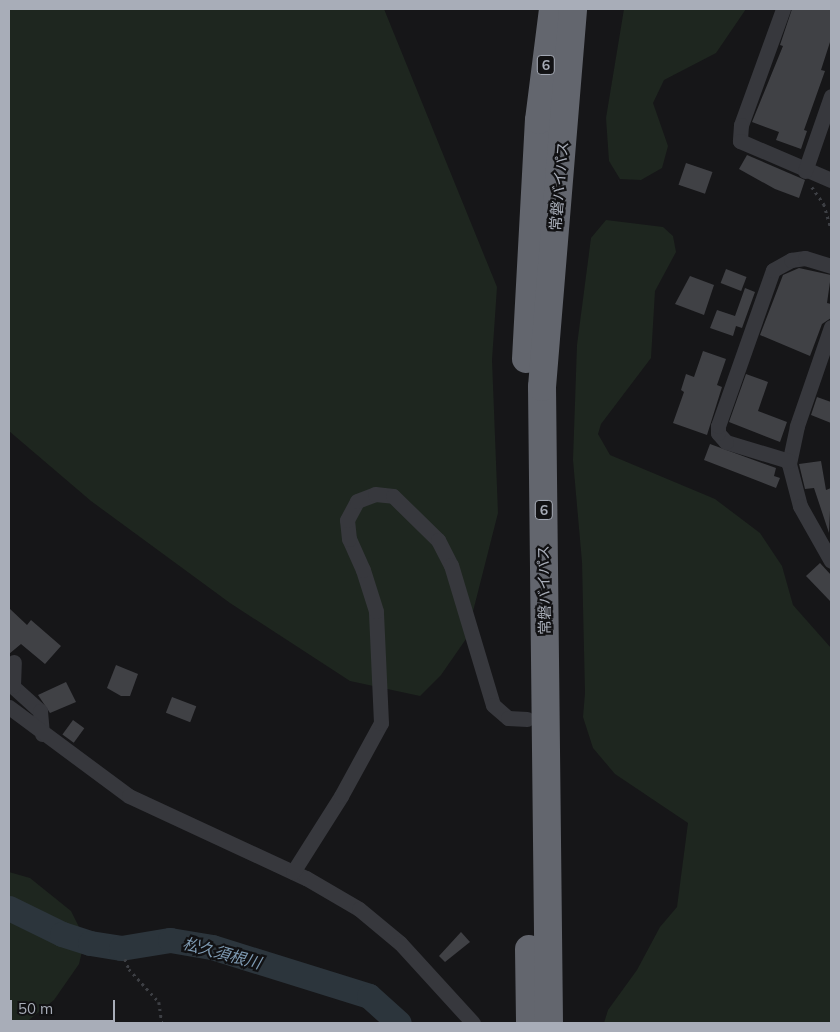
<!DOCTYPE html>
<html>
<head>
<meta charset="utf-8">
<style>
  body { margin:0 }
  #map { position:relative; width:840px; height:1032px; overflow:hidden; background:#161618; font-family:Mulish,"Noto Sans JP",sans-serif }
  div>[style] { position:absolute }
  .green>* { inset:0; background:#1e261f }
  .river>* { height:25px; margin:-12.5px; padding:0 12.5px; transform-origin:12.5px; border-radius:12.5px; background:#2c353c }
  .building>* { inset:0; background:#404145; transform-origin:0 0 }
  .path>* { height:2.5px; margin-top:-1.25px; transform-origin:0; background:repeating-linear-gradient(90deg,#3d3f44 0 2.5px,transparent 0 6.5px) }
  .street>* { height:15px; margin:-7.5px; padding:0 7.5px; transform-origin:7.5px; border-radius:7.5px; background:#37383d }
  .highway>* { height:28px; margin:-14px; padding:0 14px; transform-origin:14px; border-radius:14px; background:#63666e }
  span { translate:-50% -50%; white-space:nowrap; text-align:center; line-height:1.15; -webkit-text-stroke:4.5px #111113; paint-order:stroke }
  .shield-label span { padding:1px 4px; background:#111113; border:1px solid; border-radius:4px; -webkit-text-stroke-width:0 }
  .shield-label { font-size:14px; color:#a8adb8; font-weight:700 }
  .street-label { font-size:15px; color:#a8adb8 }
  .water-label { font-size:16px; color:#7f9bb3; font-style:italic }
  .frame { position:absolute; inset:0; border:10px solid #a8adb8; pointer-events:none }
  .scale { position:absolute; left:10px; top:1000px; width:105px; height:22px; box-sizing:border-box; border:2px solid #a8adb8; border-top:0; padding-left:6px; font-size:15px; line-height:18px; white-space:nowrap; color:#a8adb8; -webkit-text-stroke:4px #111113; paint-order:stroke }
</style>
</head>
<body>
<div id="map">
  <div class="green">
    <i style="clip-path:polygon(9px 9px,384px 9px,497px 287px,492px 360px,498px 513px,466px 639px,441px 675px,420px 696px,350px 681px,230px 603px,91px 501px,9px 431px)"></i>
    <i style="clip-path:polygon(624px 9px,746px 9px,716px 53px,664px 80px,653px 103px,668px 146px,662px 168px,641px 180px,620px 179px,609px 161px,606px 118px)"></i>
    <i style="clip-path:polygon(606px 220px,663px 227px,673px 236px,676px 252px,655px 291px,651px 358px,601px 424px,598px 434px,610px 455px,715px 499px,760px 533px,782px 566px,793px 605px,831px 648px,831px 1023px,604px 1023px,608px 1010px,637px 970px,660px 927px,677px 907px,688px 823px,615px 774px,593px 748px,583px 717px,585px 693px,582px 562px,573px 460px,577px 345px,591px 238px)"></i>
    <i style="clip-path:polygon(9px 872px,30px 878px,71px 911px,85px 939px,79px 964px,54px 1000px,25px 1023px,9px 1023px)"></i>
  </div>
  <div class="river">
    <i style="left:9px;top:908px;width:59px;rotate:26.1deg"></i>
    <i style="left:62px;top:934px;width:29px;rotate:18deg"></i>
    <i style="left:90px;top:943px;width:31px;rotate:9deg"></i>
    <i style="left:121px;top:948px;width:50px;rotate:-9.3deg"></i>
    <i style="left:170px;top:940px;width:43px;rotate:9.5deg"></i>
    <i style="left:212px;top:947px;width:164px;rotate:17.3deg"></i>
    <i style="left:369px;top:996px;width:40px;rotate:42deg"></i>
  </div>
  <div class="building">
    <i style="clip-path:polygon(792px 9px,831px 9px,831px 39px,821px 70px,825px 71px,804px 130px,807px 131px,801px 149px,776px 140px,779px 132px,752px 122px,783px 46px,780px 45px)"></i>
    <i style="clip-path:polygon(747px 155px,805px 180px,799px 198px,775px 189px,739px 169px)"></i>
    <i style="left:686px;top:163px;width:28px;height:23px;rotate:19deg"></i>
    <i style="clip-path:polygon(799px 268px,831px 275px,827px 303px,831px 304px,831px 318px,822px 324px,810px 356px,760px 335px,783px 275px)"></i>
    <i style="left:726px;top:269px;width:22px;height:15px;rotate:21deg"></i>
    <i style="clip-path:polygon(690px 276px,714px 285px,704px 315px,675px 304px)"></i>
    <i style="clip-path:polygon(745px 288px,755px 292px,742px 328px,736px 326px,733px 336px,710px 328px,717px 310px,735px 316px)"></i>
    <i style="clip-path:polygon(703px 351px,726px 359px,717px 385px,722px 387px,707px 435px,673px 423px,684px 392px,681px 390px,686px 374px,694px 377px)"></i>
    <i style="clip-path:polygon(746px 374px,768px 382px,758px 411px,787px 422px,780px 442px,729px 422px)"></i>
    <i style="clip-path:polygon(817px 397px,831px 402px,831px 423px,811px 415px)"></i>
    <i style="clip-path:polygon(710px 444px,776px 468px,774px 476px,780px 478px,776px 488px,704px 460px)"></i>
    <i style="clip-path:polygon(821px 461px,826px 490px,831px 488px,829px 533px,814px 488px,805px 489px,799px 464px)"></i>
    <i style="clip-path:polygon(820px 563px,831px 575px,831px 602px,806px 576px)"></i>
    <i style="clip-path:polygon(9px 608px,27px 625px,31px 620px,61px 646px,45px 664px,21px 644px,9px 654px)"></i>
    <i style="clip-path:polygon(116px 665px,138px 674px,130px 696px,121px 696px,107px 688px)"></i>
    <i style="clip-path:polygon(66px 682px,76px 702px,50px 713px,38px 695px)"></i>
    <i style="left:172px;top:697px;width:26px;height:17px;rotate:21deg"></i>
    <i style="left:73px;top:720px;width:14px;height:18px;rotate:36deg"></i>
    <i style="clip-path:polygon(461px 932px,470px 942px,445px 962px,439px 956px)"></i>
  </div>
  <div class="path">
    <i style="left:812px;top:187px;width:21px;rotate:55deg"></i>
    <i style="left:824px;top:204px;width:26px;rotate:74deg"></i>
    <i style="left:125px;top:959px;width:11px;rotate:68deg"></i>
    <i style="left:129px;top:969px;width:45px;rotate:47.7deg"></i>
    <i style="left:159px;top:1002px;width:21px;rotate:82deg"></i>
  </div>
  <div class="street">
    <i style="left:783px;top:9px;width:123px;rotate:109.9deg"></i>
    <i style="left:741px;top:125px;width:16px;rotate:94deg"></i>
    <i style="left:740px;top:141px;width:99px;rotate:23.2deg"></i>
    <i style="left:805px;top:171px;width:79px;rotate:-70.9deg"></i>
    <i style="left:831px;top:327px;width:105px;rotate:109deg"></i>
    <i style="left:797px;top:426px;width:39px;rotate:102deg"></i>
    <i style="left:789px;top:464px;width:43px;rotate:75.3deg"></i>
    <i style="left:800px;top:506px;width:63px;rotate:60.6deg"></i>
    <i style="left:789px;top:461px;width:66px;rotate:-163.2deg"></i>
    <i style="left:726px;top:442px;width:12px;rotate:-132deg"></i>
    <i style="left:718px;top:433px;width:7px;rotate:-90deg"></i>
    <i style="left:718px;top:426px;width:165px;rotate:-70.6deg"></i>
    <i style="left:773px;top:270px;width:21px;rotate:-29deg"></i>
    <i style="left:791px;top:260px;width:14px;rotate:-8deg"></i>
    <i style="left:805px;top:258px;width:27px;rotate:17deg"></i>
    <i style="left:9px;top:683px;width:42px;rotate:42.1deg"></i>
    <i style="left:40px;top:711px;width:23px;rotate:85deg"></i>
    <i style="left:13px;top:686px;width:24px;rotate:-88deg"></i>
    <i style="left:9px;top:707px;width:149px;rotate:36.6deg"></i>
    <i style="left:129px;top:796px;width:195px;rotate:24.9deg"></i>
    <i style="left:306px;top:878px;width:61px;rotate:30.3deg"></i>
    <i style="left:359px;top:909px;width:53px;rotate:39.7deg"></i>
    <i style="left:400px;top:943px;width:108px;rotate:47.6deg"></i>
    <i style="left:293px;top:872px;width:90px;rotate:-57.7deg"></i>
    <i style="left:341px;top:796px;width:83px;rotate:-61.3deg"></i>
    <i style="left:381px;top:723px;width:112px;rotate:-92.6deg"></i>
    <i style="left:376px;top:611px;width:43px;rotate:-107.6deg"></i>
    <i style="left:363px;top:570px;width:34px;rotate:-114deg"></i>
    <i style="left:349px;top:539px;width:19px;rotate:-96deg"></i>
    <i style="left:347px;top:520px;width:21px;rotate:-62deg"></i>
    <i style="left:357px;top:501px;width:19px;rotate:-21deg"></i>
    <i style="left:375px;top:494px;width:18px;rotate:6deg"></i>
    <i style="left:393px;top:496px;width:63px;rotate:44.4deg"></i>
    <i style="left:438px;top:540px;width:28px;rotate:63deg"></i>
    <i style="left:451px;top:565px;width:146px;rotate:73.3deg"></i>
    <i style="left:493px;top:705px;width:20px;rotate:41deg"></i>
    <i style="left:508px;top:718px;width:19px;rotate:3deg"></i>
  </div>
  <div class="highway">
    <i style="left:526px;top:359px;width:239px;rotate:-86.9deg"></i>
    <i style="left:539px;top:120px;width:112px;rotate:-82.8deg"></i>
    <i style="left:529px;top:949px;width:74px;rotate:89.2deg"></i>
    <i style="left:549px;top:1023px;width:636px;rotate:-90.63deg"></i>
    <i style="left:542px;top:387px;width:379px;rotate:-85.3deg"></i>
  </div>
  <div class="shield-label">
    <span style="left:546px;top:65px">6</span>
    <span style="left:544px;top:510px">6</span>
  </div>
  <div class="street-label">
    <span style="left:559px;top:186px;rotate:-85deg">常磐バイパス</span>
    <span style="left:544px;top:590px;rotate:-91deg">常磐バイパス</span>
  </div>
  <div class="water-label">
    <span style="left:222px;top:953px;rotate:15deg">松久須根川</span>
  </div>
  <div class="frame"></div>
  <div class="scale">50 m</div>
</div>
</body>
</html>
